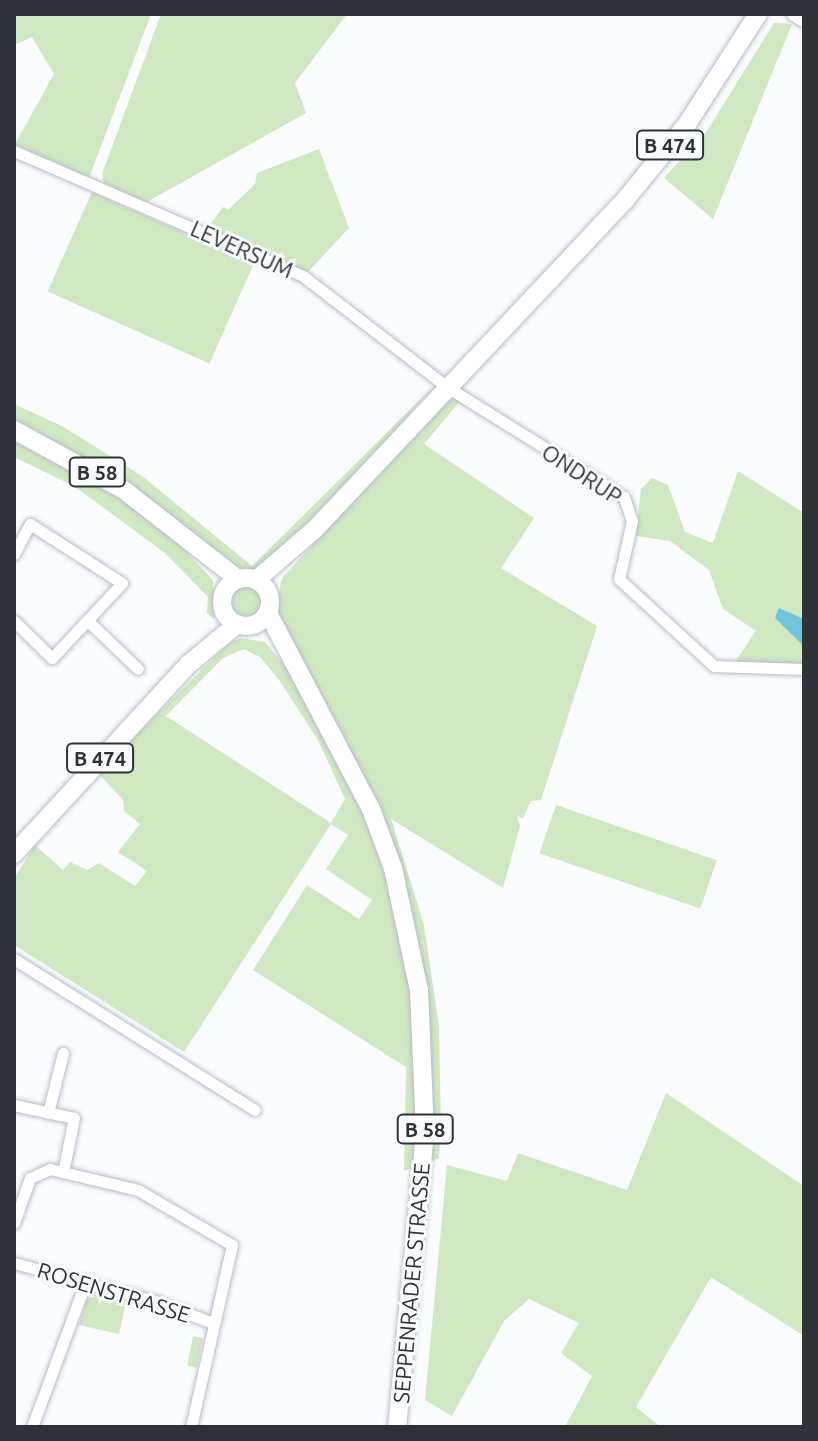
<!DOCTYPE html>
<html>
<head>
<meta charset="utf-8">
<style>
  body { margin:0 }
  #map { position:relative; width:818px; height:1441px; overflow:hidden; background:#f9fbfd; font-family:Ubuntu,sans-serif }
  div>[style] { position:absolute }
  .green>* { inset:0; background:#d0e8c2; transform-origin:0 0 }
  .round { border-radius:50% }
  .water>* { inset:0; background:#72c4de }
  .roads { filter:drop-shadow(0 0 2px #b6bcc7) drop-shadow(0 0 2px #b6bcc7) }
  .minor>* { height:11px; margin:-5.5px; padding:0 5.5px; transform-origin:5.5px; border-radius:5.5px; background:#fff }
  .tertiary>* { height:14px; margin:-7px; padding:0 7px; transform-origin:7px; border-radius:7px; background:#fff }
  .primary>* { height:18px; margin:-9px; padding:0 9px; transform-origin:9px; border-radius:9px; background:#fff }
  .primary>.ring { margin:-9px; padding:0; box-sizing:content-box; background:none; border:18px solid #fff; border-radius:50% }
  span { translate:-50% -50%; white-space:nowrap; text-align:center; line-height:1.15; -webkit-text-stroke:6px #f9fbfd; paint-order:stroke }
  .shield-label span { padding:2px 6px; background:#f9fbfd; border:2px solid; border-radius:6px; -webkit-text-stroke-width:0 }
  .shield-label { font-size:20px; color:#2f3236; font-weight:700 }
  .street-label { font-size:22px; color:#2f3236 }
  .frame { position:absolute; inset:0; border:16px solid #2f3236; pointer-events:none }
</style>
</head>
<body>
<div id="map">
  <div class="green">
    <i style="clip-path:polygon(14px 14px,151px 14px,89px 178px,14px 146px,54px 74px,32px 37px,14px 45px)"></i>
    <i style="clip-path:polygon(161px 14px,347px 14px,295px 83px,306px 113px,145px 203px,104px 184px,102px 174px)"></i>
    <i style="clip-path:polygon(774px 23px,792px 24px,713px 219px,664px 178px,707px 131px)"></i>
    <i style="clip-path:polygon(319px 149px,349px 228px,306px 274px,206px 230px,223px 207px,228px 210px,255px 184px,257px 173px)"></i>
    <i style="left:92px;top:192px;width:177px;height:109px;rotate:24deg"></i>
    <i style="clip-path:polygon(436px 384px,318px 519px,254px 572px,241px 572px,111px 474px,14px 423px,14px 404px,62px 426px,142px 476px,252px 566px)"></i>
    <i style="clip-path:polygon(447px 397px,462px 399px,424px 444px,534px 518px,501px 568px,597px 626px,541px 800px,531px 801px,523px 818px,517px 816px,520px 826px,503px 888px,391px 819px,424px 925px,439px 1027px,441px 1127px,439px 1158px,429px 1162px,429px 1040px,373px 798px,341px 731px,274px 616px,282px 578px)"></i>
    <i style="clip-path:polygon(14px 437px,95px 478px,167px 532px,213px 580px,214px 619px,207px 613px,208px 597px,165px 553px,74px 486px,14px 457px)"></i>
    <i style="clip-path:polygon(738px 471px,804px 513px,804px 665px,733px 665px,756px 631px,723px 609px,709px 570px,670px 541px,636px 536px,641px 489px,652px 478px,668px 485px,685px 532px,713px 543px)"></i>
    <i class="round" style="left:228px;top:584px;width:36px;height:36px"></i>
    <i style="clip-path:polygon(evenodd,240px 638px,265px 642px,292px 675px,351px 777px,388px 874px,412px 987px,417px 1166px,404px 1171px,406px 1067px,253px 970px,307px 885px,359px 919px,372px 900px,326px 869px,348px 835px,331px 824px,184px 1052px,14px 945px,14px 879px,35px 845px,63px 870px,70px 862px,87px 870px,99px 863px,135px 886px,147px 871px,118px 852px,140px 824px,124px 811px,123px 800px,98px 773px,228px 644px,240px 638px,244px 649px,260px 657px,279px 680px,318px 740px,345px 799px,331px 823px,166px 716px,223px 658px,244px 649px)"></i>
    <i style="left:556px;top:805px;width:170px;height:51px;rotate:19deg"></i>
    <i style="clip-path:polygon(666px 1093px,804px 1186px,804px 1336px,711px 1277px,636px 1407px,661px 1427px,565px 1427px,592px 1376px,561px 1353px,579px 1323px,529px 1299px,504px 1321px,452px 1416px,425px 1400px,447px 1165px,507px 1181px,518px 1153px,627px 1190px)"></i>
    <i style="clip-path:polygon(100px 1292px,127px 1299px,119px 1334px,79px 1325px,87px 1299px)"></i>
    <i style="left:193px;top:1336px;width:10px;height:30px;rotate:11deg"></i>
  </div>
  <div class="water">
    <i style="clip-path:polygon(779px 608px,804px 619px,804px 646px,775px 618px)"></i>
  </div>
  <div class="roads">
    <div class="minor">
      <i style="left:14px;top:151px;width:315px;rotate:23.4deg"></i>
      <i style="left:303px;top:276px;width:182px;rotate:37.6deg"></i>
      <i style="left:447px;top:387px;width:208px;rotate:31.9deg"></i>
      <i style="left:624px;top:497px;width:25px;rotate:72deg"></i>
      <i style="left:632px;top:521px;width:59px;rotate:102.6deg"></i>
      <i style="left:619px;top:579px;width:129px;rotate:42.5deg"></i>
      <i style="left:714px;top:666px;width:90px;rotate:1.9deg"></i>
      <i style="left:14px;top:554px;width:34px;rotate:-62deg"></i>
      <i style="left:30px;top:524px;width:109px;rotate:32.7deg"></i>
      <i style="left:122px;top:583px;width:103px;rotate:133deg"></i>
      <i style="left:52px;top:658px;width:53px;rotate:-135.8deg"></i>
      <i style="left:88px;top:621px;width:69px;rotate:43.8deg"></i>
      <i style="left:14px;top:959px;width:284px;rotate:32.1deg"></i>
      <i style="left:14px;top:1105px;width:61px;rotate:12.2deg"></i>
      <i style="left:74px;top:1118px;width:55px;rotate:101.5deg"></i>
      <i style="left:48px;top:1113px;width:62px;rotate:-76deg"></i>
      <i style="left:14px;top:1223px;width:48px;rotate:-70.4deg"></i>
      <i style="left:30px;top:1178px;width:22px;rotate:-24deg"></i>
      <i style="left:50px;top:1169px;width:90px;rotate:13.4deg"></i>
      <i style="left:138px;top:1190px;width:109px;rotate:30.3deg"></i>
      <i style="left:232px;top:1245px;width:187px;rotate:102.7deg"></i>
      <i style="left:14px;top:1263px;width:149px;rotate:15.2deg"></i>
      <i style="left:158px;top:1302px;width:59px;rotate:20.9deg"></i>
      <i style="left:32px;top:1427px;width:156px;rotate:-69.7deg"></i>
    </div>
    <div class="tertiary">
      <i style="left:794px;top:14px;width:12px;rotate:31deg"></i>
    </div>
    <div class="primary">
      <i style="left:14px;top:430px;width:125px;rotate:28.6deg"></i>
      <i style="left:124px;top:490px;width:145px;rotate:38deg"></i>
      <i class="ring" style="left:222px;top:578px;width:30px;height:30px"></i>
      <i style="left:256px;top:580px;width:78px;rotate:-40.8deg"></i>
      <i style="left:315px;top:529px;width:452px;rotate:-46.7deg"></i>
      <i style="left:625px;top:200px;width:98px;rotate:-50.8deg"></i>
      <i style="left:687px;top:124px;width:131px;rotate:-57.2deg"></i>
      <i style="left:268px;top:613px;width:221px;rotate:62.3deg"></i>
      <i style="left:371px;top:809px;width:63px;rotate:69.6deg"></i>
      <i style="left:393px;top:868px;width:125px;rotate:78deg"></i>
      <i style="left:419px;top:990px;width:142px;rotate:87.6deg"></i>
      <i style="left:425px;top:1132px;width:296px;rotate:95.4deg"></i>
      <i style="left:14px;top:854px;width:258px;rotate:-47.4deg"></i>
      <i style="left:189px;top:664px;width:61px;rotate:-39.7deg"></i>
    </div>
  </div>
  <div class="shield-label">
    <span style="left:670px;top:145px">B 474</span>
    <span style="left:97px;top:472px">B 58</span>
    <span style="left:100px;top:758px">B 474</span>
    <span style="left:425px;top:1129px">B 58</span>
  </div>
  <div class="street-label">
    <span style="left:242px;top:249px;rotate:24deg">LEVERSUM</span>
    <span style="left:582px;top:474px;rotate:33deg">ONDRUP</span>
    <span style="left:411px;top:1283px;rotate:-85deg">SEPPENRADER STRASSE</span>
    <span style="left:114px;top:1292px;rotate:17deg">ROSENSTRASSE</span>
  </div>
  <div class="frame"></div>
</div>
</body>
</html>
